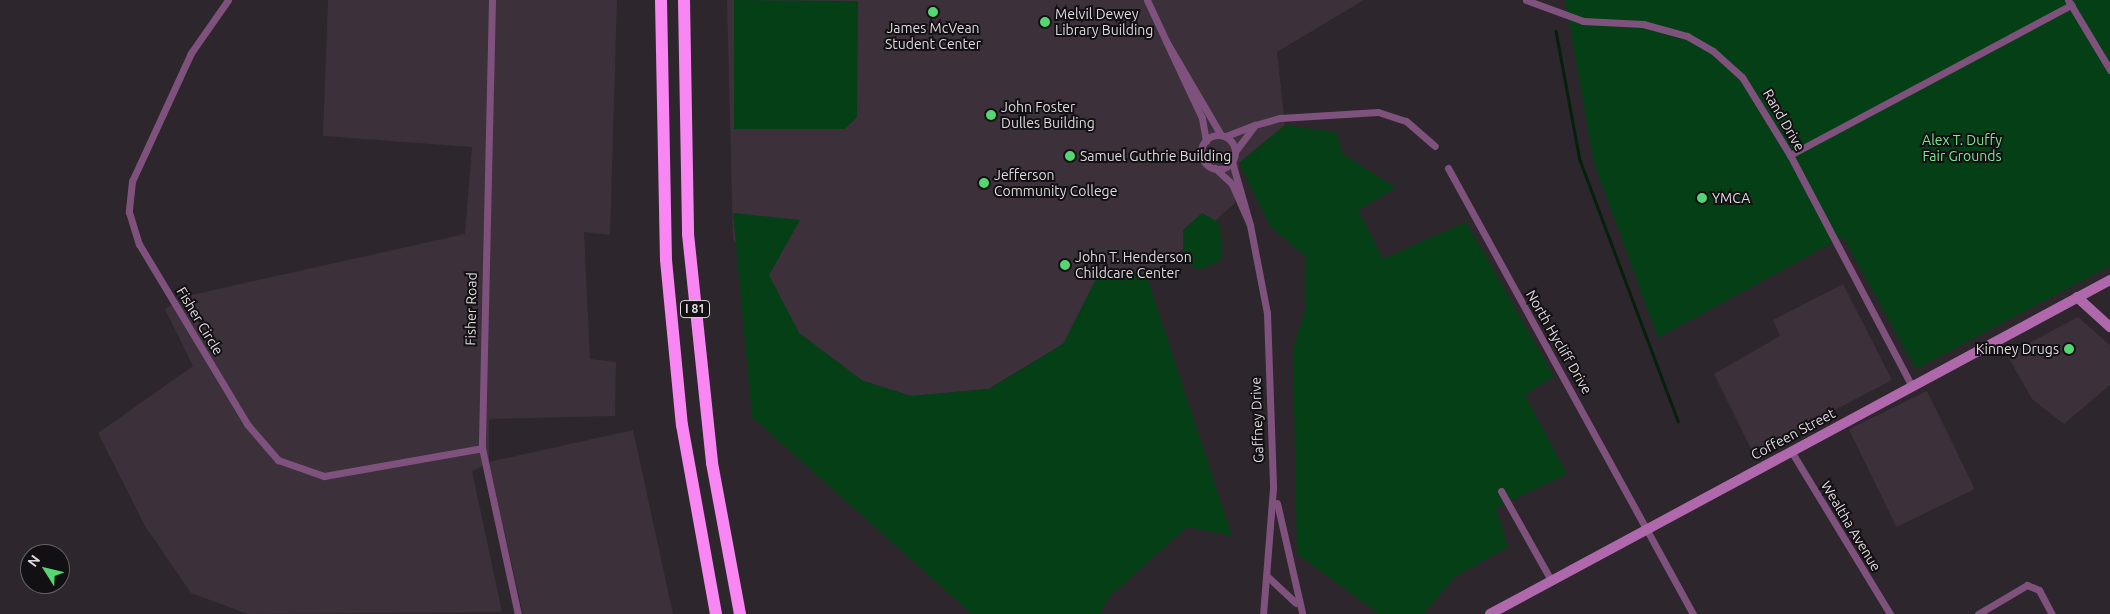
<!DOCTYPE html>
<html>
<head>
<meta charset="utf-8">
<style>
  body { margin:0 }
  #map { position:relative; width:2110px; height:614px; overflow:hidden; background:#2d262c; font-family:Ubuntu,sans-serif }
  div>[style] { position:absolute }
  .built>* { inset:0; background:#3c303b; transform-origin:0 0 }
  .green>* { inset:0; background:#043f16 }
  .stream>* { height:2.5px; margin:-1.25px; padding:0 1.25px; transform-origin:1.25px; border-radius:1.25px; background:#05200b }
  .street>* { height:7px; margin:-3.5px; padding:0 3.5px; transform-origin:3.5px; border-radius:3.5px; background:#7f527d }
  .street>.ring { margin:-3.5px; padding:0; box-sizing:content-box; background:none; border:7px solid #7f527d; border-radius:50% }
  .secondary>* { height:10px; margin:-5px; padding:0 5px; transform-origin:5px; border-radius:5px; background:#b068ad }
  .highway>* { height:12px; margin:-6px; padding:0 6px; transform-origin:6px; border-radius:6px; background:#f887f3 }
  .dots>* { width:14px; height:14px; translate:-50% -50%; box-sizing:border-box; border:2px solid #131013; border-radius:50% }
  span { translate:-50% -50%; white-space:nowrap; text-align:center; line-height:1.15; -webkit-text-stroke:4px #131013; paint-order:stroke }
  .shield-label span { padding:1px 4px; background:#131013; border:1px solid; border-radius:4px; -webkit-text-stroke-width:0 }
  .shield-label { font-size:12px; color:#dfdade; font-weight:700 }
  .poi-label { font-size:14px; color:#dfdade }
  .left { translate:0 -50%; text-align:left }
  .right { translate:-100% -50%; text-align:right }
  .street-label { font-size:14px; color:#dfdade }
  .park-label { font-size:14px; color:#7be88f }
  .north { position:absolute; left:20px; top:544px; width:50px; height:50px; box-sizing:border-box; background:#131013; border:1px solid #656164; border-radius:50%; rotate:306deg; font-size:14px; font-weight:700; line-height:20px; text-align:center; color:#dfdade }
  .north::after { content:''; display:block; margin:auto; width:18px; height:22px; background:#54d672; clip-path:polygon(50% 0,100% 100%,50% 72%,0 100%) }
</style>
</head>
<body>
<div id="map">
  <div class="built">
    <i style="clip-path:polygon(328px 0,617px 0,610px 235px,584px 232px,590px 359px,616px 362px,615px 416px,489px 419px,489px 462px,633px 430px,673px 614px,523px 614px,489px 463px,472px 471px,502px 612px,248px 614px,191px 593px,145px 526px,98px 433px,193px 366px,165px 309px,187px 296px,465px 234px,472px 147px,323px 136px)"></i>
    <i style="clip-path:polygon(727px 0,1364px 0,1277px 52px,1285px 125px,1239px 163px,1235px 203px,1136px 290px,1063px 344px,988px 389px,911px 396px,863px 381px,799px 333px,733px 239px)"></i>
    <i style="clip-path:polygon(1843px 284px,1892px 380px,1753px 453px,1714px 374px,1780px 336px,1773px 320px)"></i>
    <i style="clip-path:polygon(2078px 317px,2110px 345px,2110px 385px,2064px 424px,2032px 399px,2007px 355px)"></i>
    <i style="left:1927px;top:391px;width:109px;height:87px;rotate:64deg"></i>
  </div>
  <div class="green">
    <i style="clip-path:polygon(734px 0,858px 1px,857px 117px,845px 129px,734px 129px)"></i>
    <i style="clip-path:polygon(1565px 0,2110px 0,2110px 266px,1916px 369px,1843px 237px,1658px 338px,1594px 163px)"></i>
    <i style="clip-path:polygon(1285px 125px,1336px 132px,1343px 154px,1396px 188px,1358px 210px,1383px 259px,1466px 222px,1554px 376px,1525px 395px,1567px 474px,1496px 508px,1508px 547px,1455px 577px,1423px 614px,1379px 614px,1297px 554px,1293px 348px,1306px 307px,1306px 257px,1270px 226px,1239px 163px)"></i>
    <i style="clip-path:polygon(733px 213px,800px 220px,769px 275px,799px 333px,863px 381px,911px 396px,989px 389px,1063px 344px,1100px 271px,1146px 274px,1232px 536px,1187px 527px,1109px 597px,1100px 614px,972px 614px,752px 417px)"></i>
    <i style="clip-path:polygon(1202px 213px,1220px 223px,1222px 260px,1198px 270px,1183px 259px,1183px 230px)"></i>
  </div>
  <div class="stream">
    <i style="left:1556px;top:31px;width:131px;rotate:79.5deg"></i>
    <i style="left:1580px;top:160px;width:279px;rotate:69.4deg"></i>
  </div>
  <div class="street">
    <i style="left:228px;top:0;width:65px;rotate:124.9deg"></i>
    <i style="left:191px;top:53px;width:141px;rotate:114.7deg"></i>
    <i style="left:132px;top:181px;width:31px;rotate:96deg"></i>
    <i style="left:129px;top:212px;width:34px;rotate:73deg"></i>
    <i style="left:139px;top:244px;width:210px;rotate:59deg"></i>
    <i style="left:247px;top:424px;width:48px;rotate:49.3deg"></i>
    <i style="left:278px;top:460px;width:49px;rotate:19.2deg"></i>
    <i style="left:324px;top:476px;width:160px;rotate:-10deg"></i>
    <i style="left:492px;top:0;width:448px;rotate:91.3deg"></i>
    <i style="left:482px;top:448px;width:170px;rotate:77.8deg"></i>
    <i style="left:1147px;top:0;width:45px;rotate:65.1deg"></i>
    <i style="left:1526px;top:0;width:61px;rotate:20.2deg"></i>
    <i style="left:1583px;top:21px;width:60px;rotate:2.9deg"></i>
    <i style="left:1643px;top:24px;width:46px;rotate:15.3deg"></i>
    <i style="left:1687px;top:36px;width:30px;rotate:30deg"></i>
    <i style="left:1713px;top:51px;width:39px;rotate:42deg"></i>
    <i style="left:1742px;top:77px;width:92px;rotate:58.4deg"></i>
    <i style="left:1790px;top:155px;width:261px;rotate:62.2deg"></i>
    <i style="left:2068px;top:0;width:82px;rotate:59deg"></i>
    <i style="left:1255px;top:125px;width:26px;rotate:-16deg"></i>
    <i style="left:1280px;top:118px;width:98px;rotate:-3.5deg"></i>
    <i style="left:1378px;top:112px;width:29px;rotate:18deg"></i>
    <i style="left:1406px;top:121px;width:38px;rotate:41deg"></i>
    <i class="ring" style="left:1201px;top:135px;width:27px;height:27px"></i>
    <i style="left:1226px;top:136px;width:31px;rotate:-21deg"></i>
    <i style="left:1255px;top:125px;width:34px;rotate:127deg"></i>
    <i style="left:1206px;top:141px;width:23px;rotate:-100deg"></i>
    <i style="left:1202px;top:118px;width:85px;rotate:-115.1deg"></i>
    <i style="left:1166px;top:41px;width:109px;rotate:59.7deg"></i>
    <i style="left:1790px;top:155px;width:319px;rotate:-28.1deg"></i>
    <i style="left:1215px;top:168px;width:23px;rotate:43deg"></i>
    <i style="left:1232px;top:184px;width:45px;rotate:66.3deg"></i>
    <i style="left:1250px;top:225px;width:66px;rotate:-105.9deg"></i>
    <i style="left:1448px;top:168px;width:509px;rotate:61.22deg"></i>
    <i style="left:1250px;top:225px;width:90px;rotate:79.1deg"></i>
    <i style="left:1267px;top:313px;width:175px;rotate:88deg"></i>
    <i style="left:1273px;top:488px;width:126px;rotate:94.5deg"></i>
    <i style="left:1791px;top:451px;width:191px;rotate:58.7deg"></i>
    <i style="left:1501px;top:491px;width:102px;rotate:60.7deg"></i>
    <i style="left:1277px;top:503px;width:112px;rotate:77.1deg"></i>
    <i style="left:1268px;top:577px;width:38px;rotate:43deg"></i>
    <i style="left:1978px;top:614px;width:57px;rotate:-30.6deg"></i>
    <i style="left:2027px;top:585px;width:13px;rotate:23deg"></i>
    <i style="left:2039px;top:590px;width:27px;rotate:62deg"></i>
  </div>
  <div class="secondary">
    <i style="left:2077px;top:297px;width:45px;rotate:42.3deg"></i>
    <i style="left:1490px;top:614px;width:704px;rotate:-28.31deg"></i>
  </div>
  <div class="highway">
    <i style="left:661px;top:0;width:260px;rotate:88.9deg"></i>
    <i style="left:666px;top:260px;width:166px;rotate:84.5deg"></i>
    <i style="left:682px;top:425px;width:192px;rotate:79.8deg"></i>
    <i style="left:684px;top:0;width:234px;rotate:89deg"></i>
    <i style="left:688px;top:234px;width:230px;rotate:84deg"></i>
    <i style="left:712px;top:463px;width:154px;rotate:79.5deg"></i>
  </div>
  <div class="dots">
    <i style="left:933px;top:12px;background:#54d672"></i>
    <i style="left:1045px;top:22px;background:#54d672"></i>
    <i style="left:991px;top:115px;background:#54d672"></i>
    <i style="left:1070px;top:156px;background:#54d672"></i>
    <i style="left:984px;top:183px;background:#54d672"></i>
    <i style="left:1702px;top:198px;background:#54d672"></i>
    <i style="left:1065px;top:265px;background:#54d672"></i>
    <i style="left:2069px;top:349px;background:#54d672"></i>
  </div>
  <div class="shield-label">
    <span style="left:695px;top:309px">I 81</span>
  </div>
  <div class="poi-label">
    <span class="left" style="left:1055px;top:22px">Melvil Dewey<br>Library Building</span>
    <span style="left:933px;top:36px">James McVean<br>Student Center</span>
    <span class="left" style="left:1001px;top:115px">John Foster<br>Dulles Building</span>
    <span class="left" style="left:1080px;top:156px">Samuel Guthrie Building</span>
    <span class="left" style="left:994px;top:183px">Jefferson<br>Community College</span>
    <span class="left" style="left:1712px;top:198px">YMCA</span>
    <span class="left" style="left:1075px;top:265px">John T. Henderson<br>Childcare Center</span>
    <span class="right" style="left:2059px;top:349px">Kinney Drugs</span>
  </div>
  <div class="street-label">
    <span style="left:1784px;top:120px;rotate:60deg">Rand Drive</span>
    <span style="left:471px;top:309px;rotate:-89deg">Fisher Road</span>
    <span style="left:200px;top:321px;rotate:59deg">Fisher Circle</span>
    <span style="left:1559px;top:342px;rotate:60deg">North Hycliff Drive</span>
    <span style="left:1257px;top:420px;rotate:-92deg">Gaffney Drive</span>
    <span style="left:1793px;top:434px;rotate:-28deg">Coffeen Street</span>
    <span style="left:1851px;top:526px;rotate:59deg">Wealtha Avenue</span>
  </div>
  <div class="park-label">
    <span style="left:1962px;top:148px">Alex T. Duffy<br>Fair Grounds</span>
  </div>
  <div class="north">N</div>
</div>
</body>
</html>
